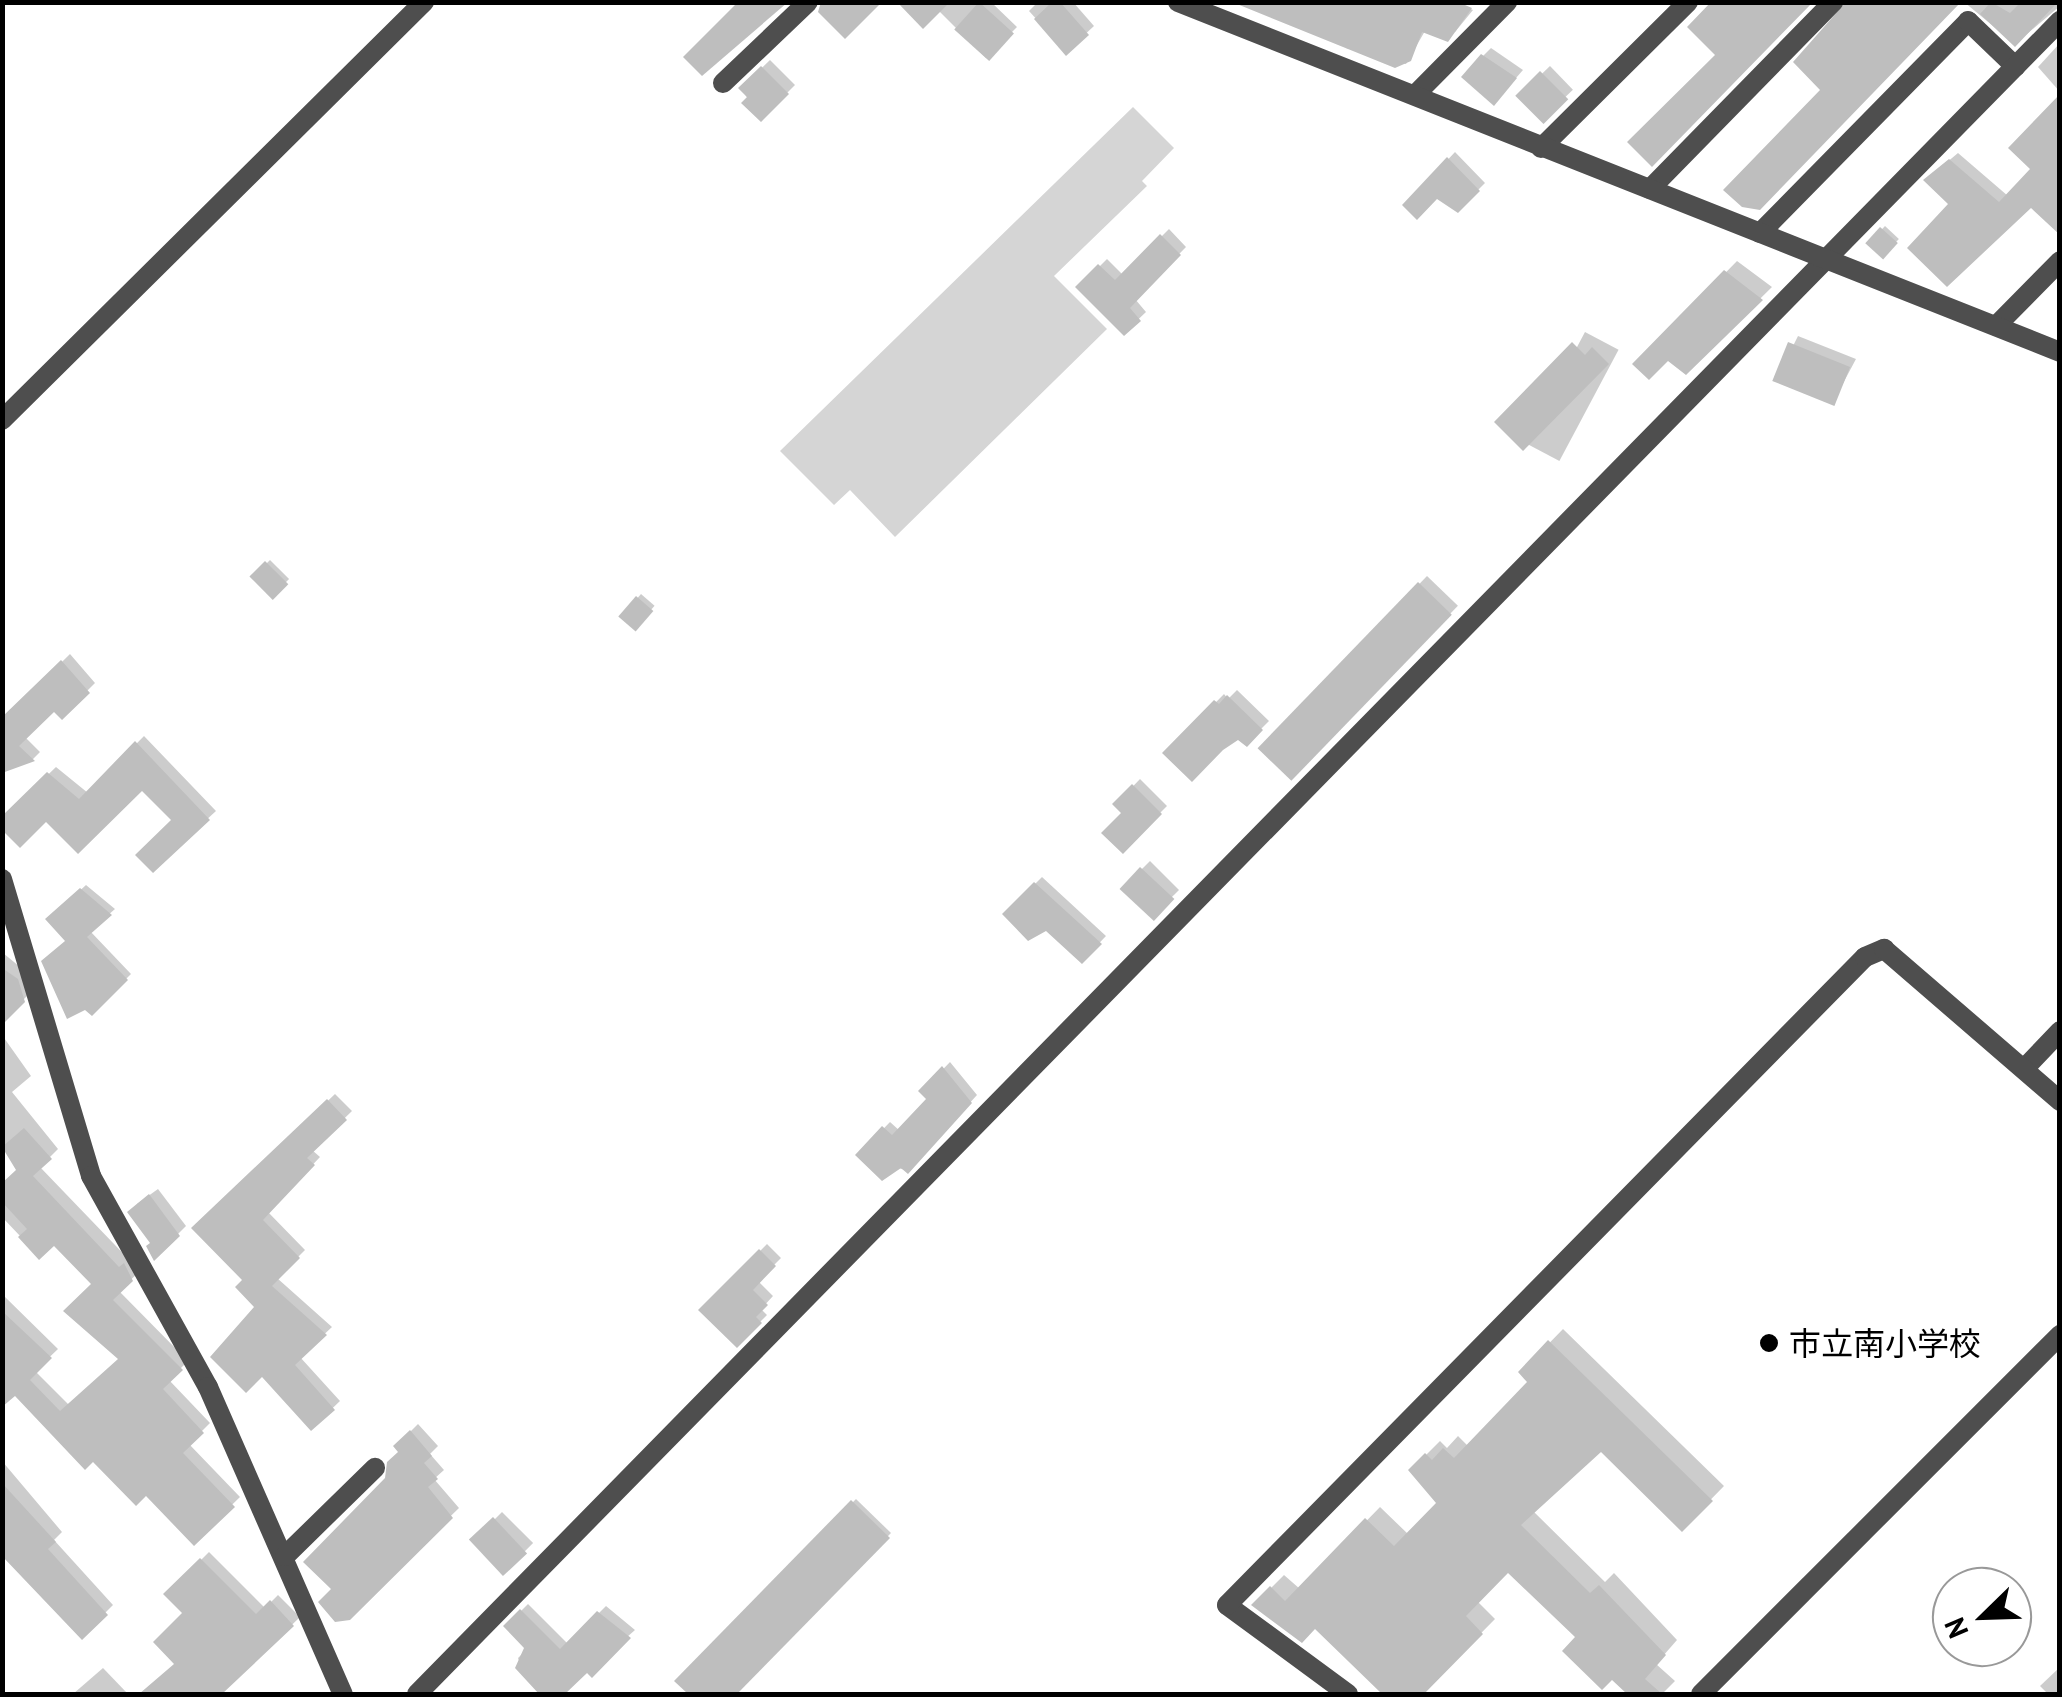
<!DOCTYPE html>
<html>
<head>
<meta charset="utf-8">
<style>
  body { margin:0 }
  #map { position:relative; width:2062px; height:1697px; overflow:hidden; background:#fff; font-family:"PT Sans","Noto Sans JP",sans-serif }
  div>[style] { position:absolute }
  .green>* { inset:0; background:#d5d5d5 }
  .shadow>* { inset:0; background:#0003; transform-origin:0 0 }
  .building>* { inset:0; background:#bebebe; transform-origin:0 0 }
  .minor>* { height:20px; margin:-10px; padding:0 10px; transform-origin:10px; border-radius:10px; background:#4e4e4e }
  .tertiary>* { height:20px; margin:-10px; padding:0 10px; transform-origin:10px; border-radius:10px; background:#4e4e4e }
  .dots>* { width:28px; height:28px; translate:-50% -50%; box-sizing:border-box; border:5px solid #fff; border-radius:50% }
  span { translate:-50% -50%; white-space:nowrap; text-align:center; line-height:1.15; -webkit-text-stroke:8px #fff; paint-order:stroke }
  .poi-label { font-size:32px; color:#000 }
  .left { translate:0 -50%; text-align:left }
  .frame { position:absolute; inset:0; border:5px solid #000; pointer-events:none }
  .north { position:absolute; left:1932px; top:1567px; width:100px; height:100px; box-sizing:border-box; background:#fff; border:2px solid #999; border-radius:50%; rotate:247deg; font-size:28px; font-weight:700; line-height:40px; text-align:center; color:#000 }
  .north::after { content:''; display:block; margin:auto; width:35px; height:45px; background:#000; clip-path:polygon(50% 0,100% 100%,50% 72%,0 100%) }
</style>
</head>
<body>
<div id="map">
  <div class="green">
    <i style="clip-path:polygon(1133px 107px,1174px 148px,1142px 181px,1147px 186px,1054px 276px,1107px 329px,895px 537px,850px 490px,834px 505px,780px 451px)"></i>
  </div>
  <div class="shadow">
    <i style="clip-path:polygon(901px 2px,991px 2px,1017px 27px,986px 58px,938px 10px)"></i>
    <i style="clip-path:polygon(1038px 2px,1073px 2px,1094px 26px,1066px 52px,1029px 11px)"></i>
    <i style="clip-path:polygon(1454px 2px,1473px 10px,1455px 32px,1425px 31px,1406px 64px,1346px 48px)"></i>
    <i style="clip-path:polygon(1964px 2px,2060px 2px,2060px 6px,2015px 44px)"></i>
    <i style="clip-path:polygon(2060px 43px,2060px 92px,2038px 67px)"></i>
    <i style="clip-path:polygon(1491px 48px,1523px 70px,1501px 95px,1483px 56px)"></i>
    <i style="clip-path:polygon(770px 60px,795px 85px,761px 119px,741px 88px)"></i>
    <i style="left:1550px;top:66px;width:33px;height:43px;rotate:46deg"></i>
    <i style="clip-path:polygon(1455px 152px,1485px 183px,1458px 210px,1437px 196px,1405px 205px)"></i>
    <i style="clip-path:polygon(1958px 153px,2008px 196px,2034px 169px,2031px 204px,1952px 204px,1934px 173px)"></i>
    <i style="left:1885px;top:226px;width:19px;height:23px;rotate:43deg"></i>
    <i style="clip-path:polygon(1169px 229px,1186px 247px,1135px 299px,1146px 312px,1124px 333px,1079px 287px,1107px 259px,1123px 275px)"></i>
    <i style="clip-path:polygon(1737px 261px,1772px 287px,1686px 372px,1668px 358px,1636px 364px)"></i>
    <i style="left:1585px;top:332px;width:38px;height:126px;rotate:28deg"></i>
    <i style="clip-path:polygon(1798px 336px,1856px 359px,1833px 402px,1776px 380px)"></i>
    <i style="left:270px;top:560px;width:27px;height:23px;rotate:45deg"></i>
    <i style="left:1427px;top:576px;width:43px;height:239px;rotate:44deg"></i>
    <i style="left:641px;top:594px;width:18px;height:29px;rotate:41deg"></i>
    <i style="clip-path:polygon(70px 654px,95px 683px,62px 716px,54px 708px,25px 737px,40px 752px,33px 759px,2px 770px,2px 721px)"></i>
    <i style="clip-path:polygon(1237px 690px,1269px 721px,1246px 744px,1239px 736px,1166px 753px,1224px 694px,1228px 699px)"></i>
    <i style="clip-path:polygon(144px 736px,216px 811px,153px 869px,174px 820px,142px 787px,47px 819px,2px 819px,56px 767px,88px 793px)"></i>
    <i style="clip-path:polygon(1140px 779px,1167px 806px,1123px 850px,1125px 813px,1116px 804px)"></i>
    <i style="left:1150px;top:861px;width:41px;height:38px;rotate:45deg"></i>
    <i style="clip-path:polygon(1042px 877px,1106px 936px,1082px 961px,1047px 928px,1005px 914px)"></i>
    <i style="clip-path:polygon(86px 885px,115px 909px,90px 931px,131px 974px,92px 1013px,68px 941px,49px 919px)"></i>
    <i style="clip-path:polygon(3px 953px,25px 971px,31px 992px,2px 1021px)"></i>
    <i style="clip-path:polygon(2px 1035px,31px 1076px,12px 1092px,58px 1149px,40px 1167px,140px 1271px,119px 1291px,188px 1361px,169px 1380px,210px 1423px,189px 1444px,240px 1497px,194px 1542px,146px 1493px,93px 1459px,15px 1393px,2px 1404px,2px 1294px,58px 1349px,35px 1371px,69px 1405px,121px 1358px,94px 1284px,54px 1242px,39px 1256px,2px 1217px,2px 1186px,20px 1170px,2px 1142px)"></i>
    <i style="clip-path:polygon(950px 1062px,977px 1095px,908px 1171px,858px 1155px,890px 1122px,900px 1131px,930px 1099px,922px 1091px)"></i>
    <i style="clip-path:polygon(335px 1094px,352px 1111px,312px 1150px,320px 1157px,268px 1212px,305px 1250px,277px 1278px,332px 1327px,300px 1357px,340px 1401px,312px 1428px,245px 1280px,194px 1228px)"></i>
    <i style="clip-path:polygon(158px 1189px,186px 1226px,155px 1257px,137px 1204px)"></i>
    <i style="clip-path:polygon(767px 1244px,781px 1258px,758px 1281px,773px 1296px,761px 1309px,767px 1315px,737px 1345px,702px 1310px)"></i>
    <i style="clip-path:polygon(1563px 1329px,1724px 1486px,1682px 1529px,1601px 1449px,1533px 1511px,1605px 1582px,1614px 1573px,1677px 1640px,1656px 1664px,1675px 1681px,1662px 1694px,1633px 1694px,1509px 1569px,1477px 1601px,1495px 1619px,1421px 1694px,1386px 1694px,1316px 1626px,1254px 1605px,1284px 1575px,1300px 1589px,1380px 1507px,1408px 1534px,1439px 1503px,1411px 1470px,1440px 1441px,1447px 1448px,1458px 1436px,1468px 1446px,1531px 1382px,1521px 1372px)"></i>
    <i style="clip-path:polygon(418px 1424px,438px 1446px,430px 1454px,444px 1470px,434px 1479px,459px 1508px,347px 1617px,387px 1479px,401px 1452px,396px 1446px)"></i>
    <i style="clip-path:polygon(2px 1461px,62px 1532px,54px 1540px,113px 1605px,82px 1636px,2px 1553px)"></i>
    <i style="clip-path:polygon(856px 1499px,891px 1533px,733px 1694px,691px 1694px,678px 1681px)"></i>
    <i style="left:502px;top:1512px;width:44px;height:40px;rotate:45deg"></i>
    <i style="clip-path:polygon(209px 1552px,265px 1608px,278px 1595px,300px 1617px,221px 1694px,142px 1694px,178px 1663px,186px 1613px,167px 1594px)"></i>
    <i style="clip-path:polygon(528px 1604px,568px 1644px,606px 1606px,635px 1630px,563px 1694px,542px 1694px,524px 1676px,518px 1658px,528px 1648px,506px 1626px)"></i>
    <i style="clip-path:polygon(2060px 1667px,2060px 1694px,2048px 1694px,2040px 1686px)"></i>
    <i style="clip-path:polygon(103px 1668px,128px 1694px,73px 1694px)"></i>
  </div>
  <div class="building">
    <i style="clip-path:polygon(738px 2px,788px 2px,702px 76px,683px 57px)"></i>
    <i style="clip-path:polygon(821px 2px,882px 2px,845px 39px,818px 12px)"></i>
    <i style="clip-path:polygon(897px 2px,950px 2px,923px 29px)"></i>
    <i style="left:979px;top:2px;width:47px;height:37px;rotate:42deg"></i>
    <i style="clip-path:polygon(1052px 2px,1060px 2px,1089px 35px,1066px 56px,1034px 19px)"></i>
    <i style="clip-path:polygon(1232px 2px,1458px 2px,1472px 8px,1448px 42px,1422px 32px,1411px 61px,1395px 68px)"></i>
    <i style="clip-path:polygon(1711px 2px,1813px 2px,1652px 167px,1627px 142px,1715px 55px,1687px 27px)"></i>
    <i style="clip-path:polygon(1846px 2px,1961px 2px,1760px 210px,1742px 207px,1723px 190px,1820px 90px,1793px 62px)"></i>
    <i style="clip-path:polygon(1991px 2px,2010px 13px,2021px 2px,2058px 2px,2015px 47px,1980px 14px)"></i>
    <i style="clip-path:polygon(1481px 54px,1517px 78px,1494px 106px,1461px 77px)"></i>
    <i style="clip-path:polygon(761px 66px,789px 94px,761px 122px,741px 103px,747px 97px,738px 88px)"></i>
    <i style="left:1540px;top:71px;width:40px;height:35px;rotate:45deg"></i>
    <i style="clip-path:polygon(2060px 94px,2060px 235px,2031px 208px,1947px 287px,1907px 248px,1948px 204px,1923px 180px,1949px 159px,1999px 202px,2030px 169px,2008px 148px)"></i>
    <i style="clip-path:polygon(1447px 157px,1480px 191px,1458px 213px,1437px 199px,1417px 220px,1402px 205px)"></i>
    <i style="left:1880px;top:227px;width:24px;height:22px;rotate:42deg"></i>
    <i style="clip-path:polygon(1160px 234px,1181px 255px,1130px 308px,1141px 321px,1124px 336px,1075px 287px,1098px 264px,1115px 280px)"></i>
    <i style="clip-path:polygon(1724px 270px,1763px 300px,1686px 375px,1668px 361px,1649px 380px,1632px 364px)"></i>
    <i style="clip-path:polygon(1572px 342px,1585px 355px,1592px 347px,1609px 364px,1523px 451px,1494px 422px)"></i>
    <i style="left:1788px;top:342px;width:67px;height:42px;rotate:22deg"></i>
    <i style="left:265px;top:561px;width:33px;height:22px;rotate:45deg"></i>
    <i style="left:1418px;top:582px;width:47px;height:231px;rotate:44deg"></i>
    <i style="left:636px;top:596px;width:23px;height:27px;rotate:41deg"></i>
    <i style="clip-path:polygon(61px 660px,90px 693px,62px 720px,54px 712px,19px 746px,35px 761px,2px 773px,2px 717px)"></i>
    <i style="clip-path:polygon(1227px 695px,1263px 730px,1247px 747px,1238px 740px,1223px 750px,1192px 782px,1162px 753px,1214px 700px,1219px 704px)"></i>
    <i style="clip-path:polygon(135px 741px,210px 820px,153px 873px,135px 855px,171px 820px,142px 791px,78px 854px,46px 822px,20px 848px,2px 830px,2px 816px,47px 772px,79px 799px)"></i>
    <i style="clip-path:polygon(1132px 784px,1162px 814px,1123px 854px,1101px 833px,1121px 813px,1112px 804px)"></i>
    <i style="left:1140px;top:867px;width:47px;height:30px;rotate:43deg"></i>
    <i style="clip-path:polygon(1034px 882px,1102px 944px,1082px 964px,1046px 931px,1028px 941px,1002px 914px)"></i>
    <i style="clip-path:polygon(80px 888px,112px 915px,87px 937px,128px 980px,92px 1016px,85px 1010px,67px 1019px,41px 961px,65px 941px,45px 919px)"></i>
    <i style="clip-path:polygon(2px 968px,18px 979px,25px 1002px,2px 1025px)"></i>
    <i style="clip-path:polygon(942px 1066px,972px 1103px,908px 1174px,901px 1168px,882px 1181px,855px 1155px,882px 1126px,892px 1135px,926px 1099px,918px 1091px)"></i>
    <i style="clip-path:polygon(327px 1099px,347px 1120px,307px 1158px,315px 1165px,263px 1220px,300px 1258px,272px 1286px,327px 1335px,295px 1365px,335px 1410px,311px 1431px,262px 1377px,246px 1393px,210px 1357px,254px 1307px,235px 1287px,242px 1280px,191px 1228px)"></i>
    <i style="clip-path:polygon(24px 1128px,52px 1159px,33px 1176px,119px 1267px,124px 1263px,133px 1281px,113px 1300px,183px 1370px,163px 1389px,204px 1433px,183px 1453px,235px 1507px,194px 1546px,146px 1496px,136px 1506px,93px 1462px,85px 1470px,15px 1396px,2px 1407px,2px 1311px,52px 1358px,30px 1380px,60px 1411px,118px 1359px,63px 1311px,91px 1284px,54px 1246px,39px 1260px,18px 1237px,27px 1229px,2px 1202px,2px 1183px,16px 1170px,2px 1147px)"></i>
    <i style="clip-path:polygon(149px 1194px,180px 1236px,154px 1261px,146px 1246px,150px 1243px,127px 1212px)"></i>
    <i style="clip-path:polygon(759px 1249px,776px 1266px,753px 1290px,768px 1305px,756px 1317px,762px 1323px,737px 1348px,698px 1310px)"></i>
    <i style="clip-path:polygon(1548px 1340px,1713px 1501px,1682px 1532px,1601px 1452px,1521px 1525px,1590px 1593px,1599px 1585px,1666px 1655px,1645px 1679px,1662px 1694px,1627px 1694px,1612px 1680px,1602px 1690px,1562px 1651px,1575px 1637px,1508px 1573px,1466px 1616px,1483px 1634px,1424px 1694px,1382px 1694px,1315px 1629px,1302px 1643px,1251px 1605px,1270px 1586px,1285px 1601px,1365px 1518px,1394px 1546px,1436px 1503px,1408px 1470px,1425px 1453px,1432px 1460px,1443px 1448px,1454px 1458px,1527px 1382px,1518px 1372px)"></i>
    <i style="clip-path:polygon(410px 1430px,432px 1456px,424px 1463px,438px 1479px,428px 1487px,453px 1518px,350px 1620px,335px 1622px,318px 1602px,331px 1589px,303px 1562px,385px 1478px,387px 1462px,398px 1452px,393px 1446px)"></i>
    <i style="clip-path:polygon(2px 1483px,56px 1542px,48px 1549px,108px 1615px,82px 1640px,2px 1556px)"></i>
    <i style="clip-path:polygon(851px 1500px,890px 1538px,737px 1694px,688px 1694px,674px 1681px)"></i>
    <i style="left:493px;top:1517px;width:50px;height:33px;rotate:47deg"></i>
    <i style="clip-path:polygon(200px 1558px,256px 1614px,270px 1600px,294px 1626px,222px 1694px,139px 1694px,174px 1664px,153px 1642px,182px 1613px,163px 1594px)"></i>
    <i style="clip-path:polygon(520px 1609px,560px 1649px,597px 1611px,631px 1638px,592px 1678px,587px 1673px,565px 1694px,539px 1694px,515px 1668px,524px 1648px,503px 1626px)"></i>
  </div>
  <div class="minor">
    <i style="left:723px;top:83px;width:117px;rotate:-43.6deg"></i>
    <i style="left:1415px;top:95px;width:131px;rotate:-45.3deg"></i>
    <i style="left:1541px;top:148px;width:207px;rotate:-44.8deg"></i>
    <i style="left:1650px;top:189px;width:262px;rotate:-45.6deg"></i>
    <i style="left:1760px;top:233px;width:297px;rotate:-45.5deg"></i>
    <i style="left:1968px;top:21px;width:66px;rotate:43.8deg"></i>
    <i style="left:1996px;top:326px;width:91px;rotate:-45.4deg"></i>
    <i style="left:2px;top:420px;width:594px;rotate:-44.73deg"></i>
    <i style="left:2px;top:879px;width:310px;rotate:73.3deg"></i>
    <i style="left:91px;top:1176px;width:241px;rotate:61deg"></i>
    <i style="left:208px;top:1387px;width:335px;rotate:66.3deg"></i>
    <i style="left:2024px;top:1069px;width:52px;rotate:-46.5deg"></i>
    <i style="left:285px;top:1556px;width:126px;rotate:-44.4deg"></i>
    <i style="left:417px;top:1694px;width:2345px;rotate:-45.52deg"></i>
    <i style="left:1348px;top:1694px;width:150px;rotate:-143.7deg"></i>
    <i style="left:1227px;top:1605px;width:909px;rotate:-45.45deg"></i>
    <i style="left:1865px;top:957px;width:21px;rotate:-23deg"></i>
    <i style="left:1884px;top:949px;width:233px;rotate:40.8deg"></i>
    <i style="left:1701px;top:1694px;width:508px;rotate:-45deg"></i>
  </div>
  <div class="tertiary">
    <i style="left:1178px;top:2px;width:949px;rotate:21.64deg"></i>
  </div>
  <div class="dots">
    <i style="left:1769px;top:1343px;background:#000"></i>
  </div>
  <div class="poi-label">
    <span class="left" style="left:1789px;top:1343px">市立南小学校</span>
  </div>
  <div class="frame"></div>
  <div class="north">N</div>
</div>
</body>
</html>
